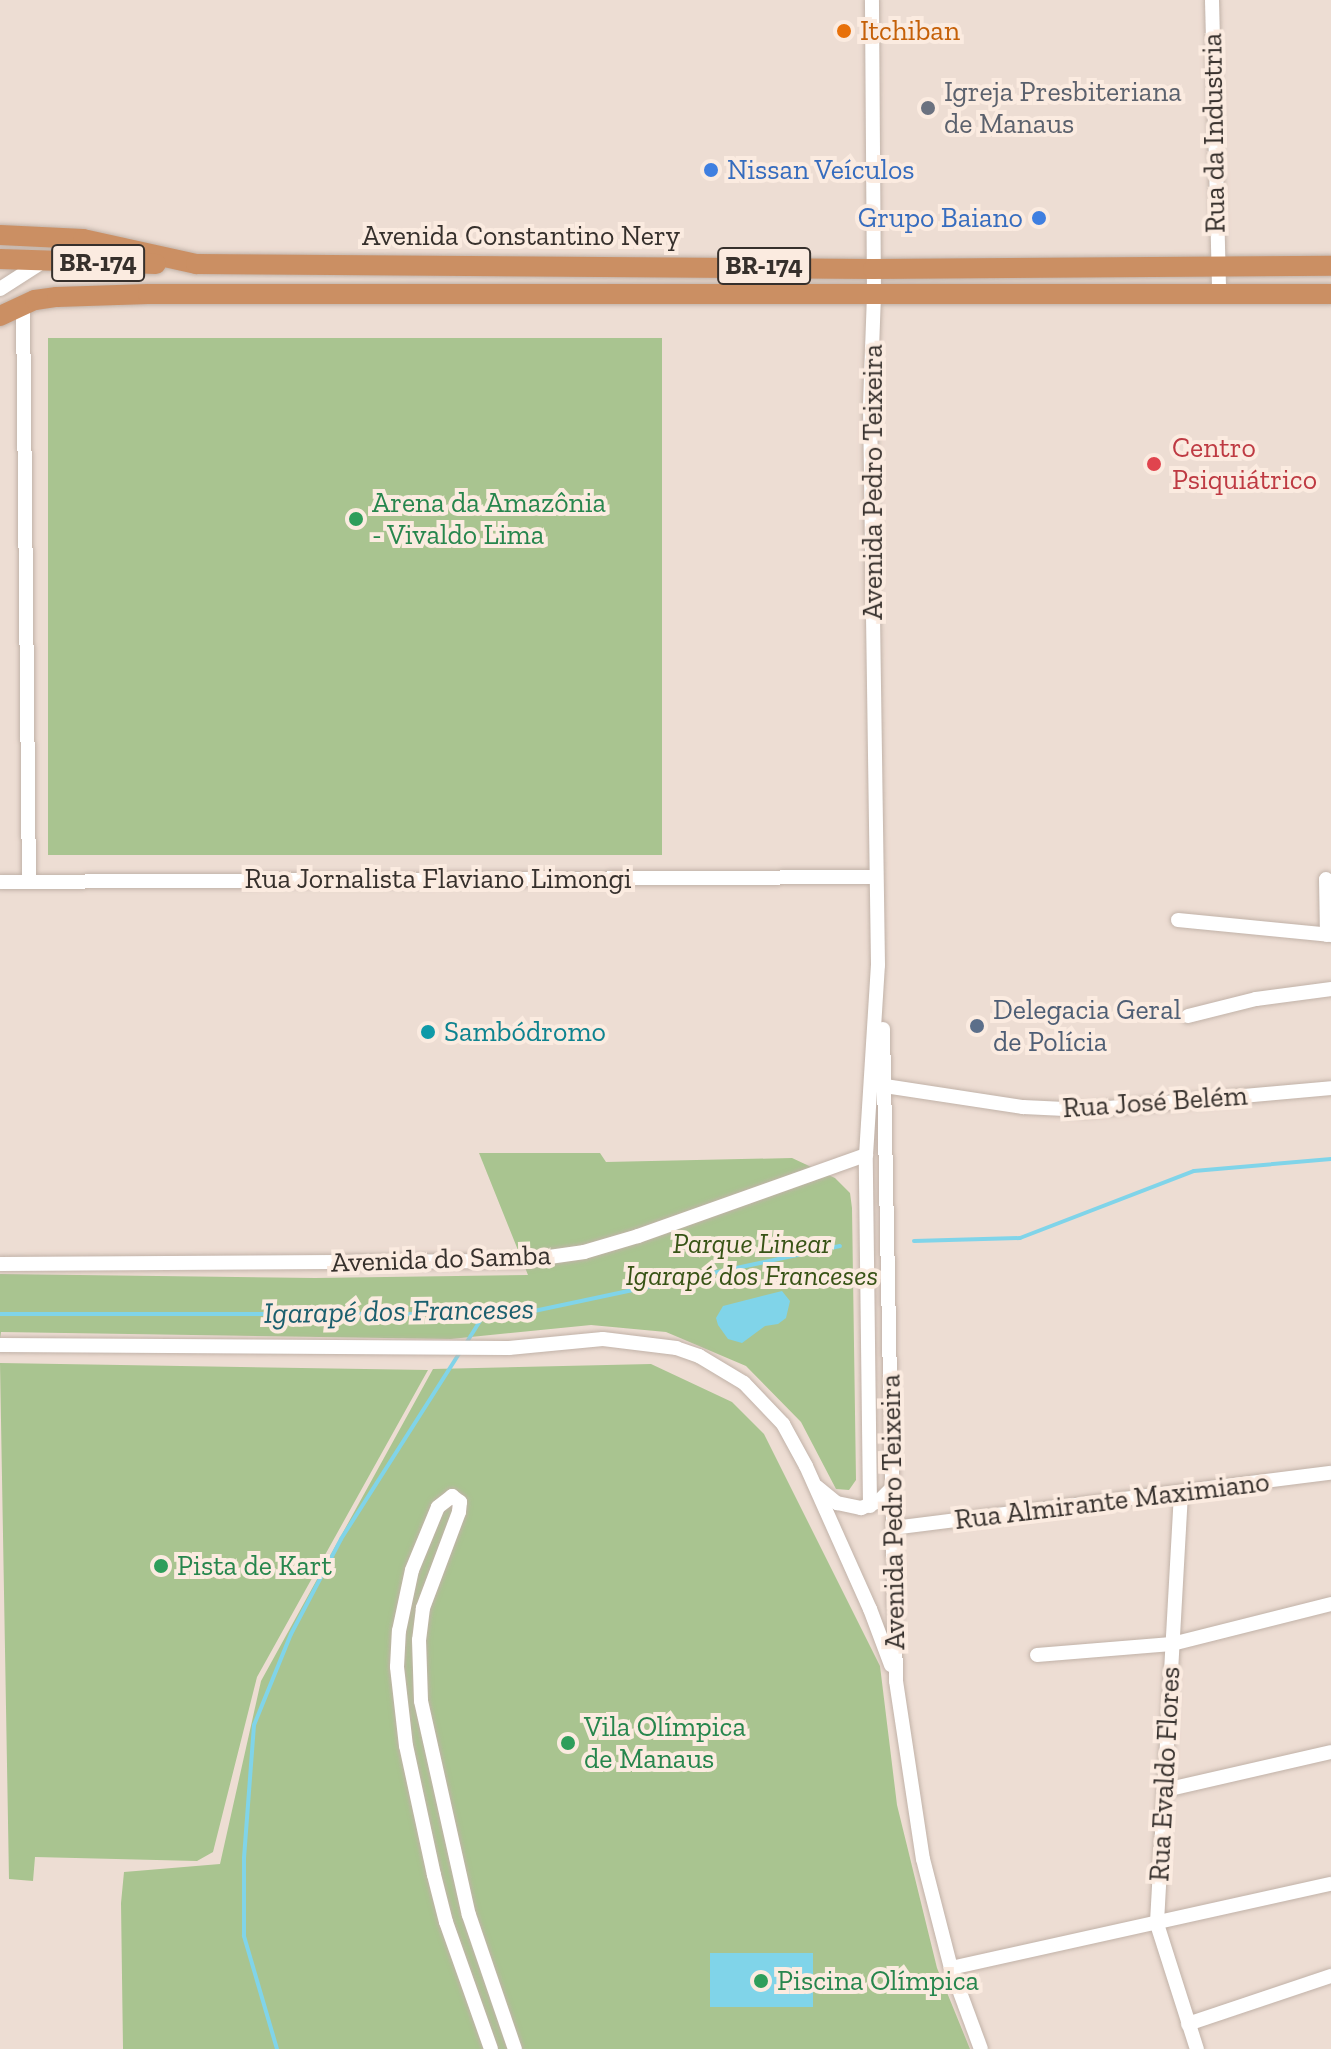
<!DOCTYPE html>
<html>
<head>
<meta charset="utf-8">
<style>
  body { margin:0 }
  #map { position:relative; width:1331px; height:2049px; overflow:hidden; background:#edddd3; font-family:"Zilla Slab",serif }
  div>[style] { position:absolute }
  .green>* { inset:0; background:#a9c490; transform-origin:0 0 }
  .water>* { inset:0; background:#80d4e9; transform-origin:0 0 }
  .stream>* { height:4px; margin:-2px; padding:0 2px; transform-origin:2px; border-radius:2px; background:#80d4e9 }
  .roads { filter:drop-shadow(0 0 2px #c1b2a8) drop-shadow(0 0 2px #c1b2a8) }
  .minor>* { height:14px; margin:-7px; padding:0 7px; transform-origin:7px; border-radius:7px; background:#fff }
  .highway>* { height:20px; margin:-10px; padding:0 10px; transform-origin:10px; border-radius:10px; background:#cb8f63 }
  .dots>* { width:22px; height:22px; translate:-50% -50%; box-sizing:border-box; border:4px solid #fbebe0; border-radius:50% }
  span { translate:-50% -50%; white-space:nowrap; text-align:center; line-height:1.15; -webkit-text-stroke:8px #fbebe0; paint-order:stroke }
  .shield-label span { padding:2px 6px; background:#fbebe0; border:2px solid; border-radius:6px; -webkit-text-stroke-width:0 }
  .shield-label { font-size:26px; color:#36302c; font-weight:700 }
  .food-label { font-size:28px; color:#c56008 }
  .left { translate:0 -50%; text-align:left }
  .worship-label { font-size:28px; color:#5b616d }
  .street-label { font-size:28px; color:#36302c }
  .shop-label { font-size:28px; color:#366cbe }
  .right { translate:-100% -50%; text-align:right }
  .health-label { font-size:28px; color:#be3a42 }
  .leisure-label { font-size:28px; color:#27864d }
  .service-label { font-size:28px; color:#4e5e75 }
  .culture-label { font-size:28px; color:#0d838f }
  .park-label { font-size:28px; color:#375315; font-style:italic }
  .water-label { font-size:30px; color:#1b5f6e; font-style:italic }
</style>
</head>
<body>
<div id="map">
  <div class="green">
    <i style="left:662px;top:338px;width:517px;height:614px;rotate:90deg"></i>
    <i style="clip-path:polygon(479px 1153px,600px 1153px,606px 1162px,792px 1158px,835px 1178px,850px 1193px,852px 1208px,856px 1480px,849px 1490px,836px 1489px,801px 1422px,746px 1366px,666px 1332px,591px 1325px,451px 1339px,1px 1332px,0 1340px,0 1274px,315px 1278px,528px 1275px)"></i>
    <i style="clip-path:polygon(0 1363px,428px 1370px,257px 1677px,213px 1852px,197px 1861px,35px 1857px,33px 1881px,9px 1879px)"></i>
    <i style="clip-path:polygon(651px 1364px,732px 1402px,764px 1434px,880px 1666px,897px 1805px,937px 1968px,970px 2049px,123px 2049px,121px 1903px,124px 1872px,220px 1864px,261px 1681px,433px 1369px)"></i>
  </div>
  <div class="water">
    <i style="clip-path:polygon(782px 1291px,790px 1301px,786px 1318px,778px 1324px,765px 1326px,742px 1343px,728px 1339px,718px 1325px,716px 1318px,723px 1306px)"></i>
    <i style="left:813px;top:1953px;width:54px;height:103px;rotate:90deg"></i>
  </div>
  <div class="stream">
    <i style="left:914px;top:1241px;width:106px;rotate:-1.6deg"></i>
    <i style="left:1020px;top:1238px;width:186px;rotate:-21.1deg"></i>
    <i style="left:1194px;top:1171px;width:138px;rotate:-5deg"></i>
    <i style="left:0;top:1314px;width:520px"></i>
    <i style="left:520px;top:1314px;width:327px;rotate:-12deg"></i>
    <i style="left:465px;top:1345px;width:38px;rotate:-58deg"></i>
    <i style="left:277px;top:2049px;width:118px;rotate:-106.3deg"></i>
    <i style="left:244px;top:1936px;width:78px;rotate:-90deg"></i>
    <i style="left:244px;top:1858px;width:133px;rotate:-85.7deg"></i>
    <i style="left:254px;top:1725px;width:98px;rotate:-67.9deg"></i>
    <i style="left:291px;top:1634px;width:107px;rotate:-62.2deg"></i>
    <i style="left:341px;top:1539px;width:222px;rotate:-57.5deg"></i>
  </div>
  <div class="roads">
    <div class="minor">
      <i style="left:1212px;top:0;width:293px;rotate:88.6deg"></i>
      <i style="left:0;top:289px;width:50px;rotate:-32.7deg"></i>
      <i style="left:23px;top:304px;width:578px;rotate:89.41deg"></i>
      <i style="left:1326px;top:879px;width:56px;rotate:89deg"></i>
      <i style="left:0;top:882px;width:876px;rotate:-0.33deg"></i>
      <i style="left:1178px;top:920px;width:154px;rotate:5.6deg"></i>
      <i style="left:1188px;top:1016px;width:70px;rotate:-14deg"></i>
      <i style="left:1256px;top:999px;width:76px;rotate:-7.6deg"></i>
      <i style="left:883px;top:1029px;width:652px;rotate:88.86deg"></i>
      <i style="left:896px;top:1681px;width:180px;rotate:81.4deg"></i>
      <i style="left:923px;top:1859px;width:113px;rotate:75.6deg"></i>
      <i style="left:951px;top:1968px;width:86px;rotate:69.7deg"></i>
      <i style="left:885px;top:1086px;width:140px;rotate:8.7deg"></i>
      <i style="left:1023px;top:1107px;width:63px;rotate:2.7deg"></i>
      <i style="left:1086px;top:1110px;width:246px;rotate:-5.1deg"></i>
      <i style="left:0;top:1264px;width:521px;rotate:-0.33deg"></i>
      <i style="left:521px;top:1261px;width:64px;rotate:-8.1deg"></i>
      <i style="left:584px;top:1252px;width:56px;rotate:-16.5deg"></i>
      <i style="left:638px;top:1236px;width:242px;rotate:-19.6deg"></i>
      <i style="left:0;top:1345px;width:509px;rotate:0.34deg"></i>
      <i style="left:509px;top:1348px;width:94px;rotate:-5.5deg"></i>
      <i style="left:603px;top:1339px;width:74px;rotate:7deg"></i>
      <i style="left:676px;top:1348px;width:24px;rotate:19deg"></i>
      <i style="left:699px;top:1356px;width:52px;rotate:31deg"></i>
      <i style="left:744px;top:1383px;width:57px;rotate:46.4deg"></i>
      <i style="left:783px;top:1424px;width:48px;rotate:61.3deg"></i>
      <i style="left:806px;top:1466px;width:157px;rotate:65.9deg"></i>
      <i style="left:870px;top:1609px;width:60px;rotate:69.4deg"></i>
      <i style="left:817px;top:1487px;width:26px;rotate:39deg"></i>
      <i style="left:837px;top:1503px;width:25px;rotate:12deg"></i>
      <i style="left:861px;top:1508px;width:19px;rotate:-21deg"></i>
      <i style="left:879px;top:1501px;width:18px;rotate:-45deg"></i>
      <i style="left:1181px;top:1493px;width:432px;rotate:93.2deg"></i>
      <i style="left:1157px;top:1924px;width:131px;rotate:72.3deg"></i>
      <i style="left:870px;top:1506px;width:351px;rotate:-90.7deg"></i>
      <i style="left:866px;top:1155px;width:190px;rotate:-86.4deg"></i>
      <i style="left:878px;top:965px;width:561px;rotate:-90.82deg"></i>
      <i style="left:870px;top:404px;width:110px;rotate:-87.9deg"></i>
      <i style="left:874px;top:294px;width:294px;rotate:-90.4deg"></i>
      <i style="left:893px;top:1528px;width:441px;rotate:-7.2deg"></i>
      <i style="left:1037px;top:1655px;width:135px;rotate:-4.7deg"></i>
      <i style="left:1172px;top:1644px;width:164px;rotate:-14.1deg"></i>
      <i style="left:1165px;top:1790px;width:170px;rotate:-12.9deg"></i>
      <i style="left:951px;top:1968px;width:389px;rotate:-12.5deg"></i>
      <i style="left:1188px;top:2024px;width:151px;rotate:-18.6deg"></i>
      <i style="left:491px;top:2049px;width:135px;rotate:-109.5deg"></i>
      <i style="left:446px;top:1922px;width:49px;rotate:-104.3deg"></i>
      <i style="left:434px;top:1875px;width:132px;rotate:-102.2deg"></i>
      <i style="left:406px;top:1746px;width:80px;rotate:-96.5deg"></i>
      <i style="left:397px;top:1667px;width:36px;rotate:-87deg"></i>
      <i style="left:399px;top:1631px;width:62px;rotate:-78deg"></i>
      <i style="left:412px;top:1570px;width:68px;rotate:-67.6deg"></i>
      <i style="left:438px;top:1507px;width:18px;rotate:-38deg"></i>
      <i style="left:452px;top:1496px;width:10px;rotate:37deg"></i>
      <i style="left:460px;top:1502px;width:10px;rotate:96deg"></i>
      <i style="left:459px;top:1512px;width:103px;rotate:110.6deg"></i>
      <i style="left:423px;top:1608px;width:32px;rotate:97deg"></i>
      <i style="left:419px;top:1640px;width:61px;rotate:88.1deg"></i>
      <i style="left:421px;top:1701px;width:219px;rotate:77.4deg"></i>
      <i style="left:469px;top:1915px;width:142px;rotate:71.1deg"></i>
    </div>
    <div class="highway">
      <i style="left:0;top:235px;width:83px;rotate:2.8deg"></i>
      <i style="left:83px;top:239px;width:116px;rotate:12.5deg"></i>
      <i style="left:196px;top:264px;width:677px;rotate:0.42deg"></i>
      <i style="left:873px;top:269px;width:458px;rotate:-0.4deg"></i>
      <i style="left:0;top:259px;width:156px;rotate:1.8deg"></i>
      <i style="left:0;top:316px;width:38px;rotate:-25deg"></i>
      <i style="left:35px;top:300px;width:22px;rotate:-8deg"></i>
      <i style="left:57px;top:297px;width:91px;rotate:-1.9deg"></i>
      <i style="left:148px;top:294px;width:1183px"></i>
    </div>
  </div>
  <div class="dots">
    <i style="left:844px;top:31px;background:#e8710a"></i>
    <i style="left:928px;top:108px;background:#6b7280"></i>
    <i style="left:711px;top:170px;background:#3f7fe0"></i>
    <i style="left:1039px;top:218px;background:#3f7fe0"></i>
    <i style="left:1154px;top:464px;background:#e0444e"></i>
    <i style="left:356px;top:519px;background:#2e9e5b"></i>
    <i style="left:977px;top:1026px;background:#5c6f8a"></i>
    <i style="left:428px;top:1032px;background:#0f9aa8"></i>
    <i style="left:161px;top:1566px;background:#2e9e5b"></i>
    <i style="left:568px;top:1743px;background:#2e9e5b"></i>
    <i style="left:761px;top:1981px;background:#2e9e5b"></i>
  </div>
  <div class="shield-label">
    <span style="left:98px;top:263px">BR-174</span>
    <span style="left:764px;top:266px">BR-174</span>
  </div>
  <div class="food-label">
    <span class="left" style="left:860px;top:31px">Itchiban</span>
  </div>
  <div class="worship-label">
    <span class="left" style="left:944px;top:108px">Igreja Presbiteriana<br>de Manaus</span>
  </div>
  <div class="street-label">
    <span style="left:1214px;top:133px;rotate:-91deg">Rua da Industria</span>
    <span style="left:521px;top:236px">Avenida Constantino Nery</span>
    <span style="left:873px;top:482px;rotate:-90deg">Avenida Pedro Teixeira</span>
    <span style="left:438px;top:879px">Rua Jornalista Flaviano Limongi</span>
    <span style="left:1155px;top:1102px;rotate:-4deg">Rua José Belém</span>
    <span style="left:441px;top:1259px;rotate:-2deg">Avenida do Samba</span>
    <span style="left:1112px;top:1501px;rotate:-7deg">Rua Almirante Maximiano</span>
    <span style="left:893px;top:1512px;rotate:-91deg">Avenida Pedro Teixeira</span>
    <span style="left:1165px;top:1774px;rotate:-87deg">Rua Evaldo Flores</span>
  </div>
  <div class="shop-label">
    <span class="left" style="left:727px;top:170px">Nissan Veículos</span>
    <span class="right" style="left:1023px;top:218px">Grupo Baiano</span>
  </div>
  <div class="health-label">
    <span class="left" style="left:1172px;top:464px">Centro<br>Psiquiátrico</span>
  </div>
  <div class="leisure-label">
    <span class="left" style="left:372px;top:519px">Arena da Amazônia<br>- Vivaldo Lima</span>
    <span class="left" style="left:177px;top:1566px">Pista de Kart</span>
    <span class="left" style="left:584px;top:1743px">Vila Olímpica<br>de Manaus</span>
    <span class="left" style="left:777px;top:1981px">Piscina Olímpica</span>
  </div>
  <div class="service-label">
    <span class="left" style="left:993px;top:1026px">Delegacia Geral<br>de Polícia</span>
  </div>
  <div class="culture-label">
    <span class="left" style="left:444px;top:1032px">Sambódromo</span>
  </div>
  <div class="park-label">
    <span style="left:752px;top:1260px">Parque Linear<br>Igarapé dos Franceses</span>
  </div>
  <div class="water-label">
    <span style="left:399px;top:1311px;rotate:-1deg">Igarapé dos Franceses</span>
  </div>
</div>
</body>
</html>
